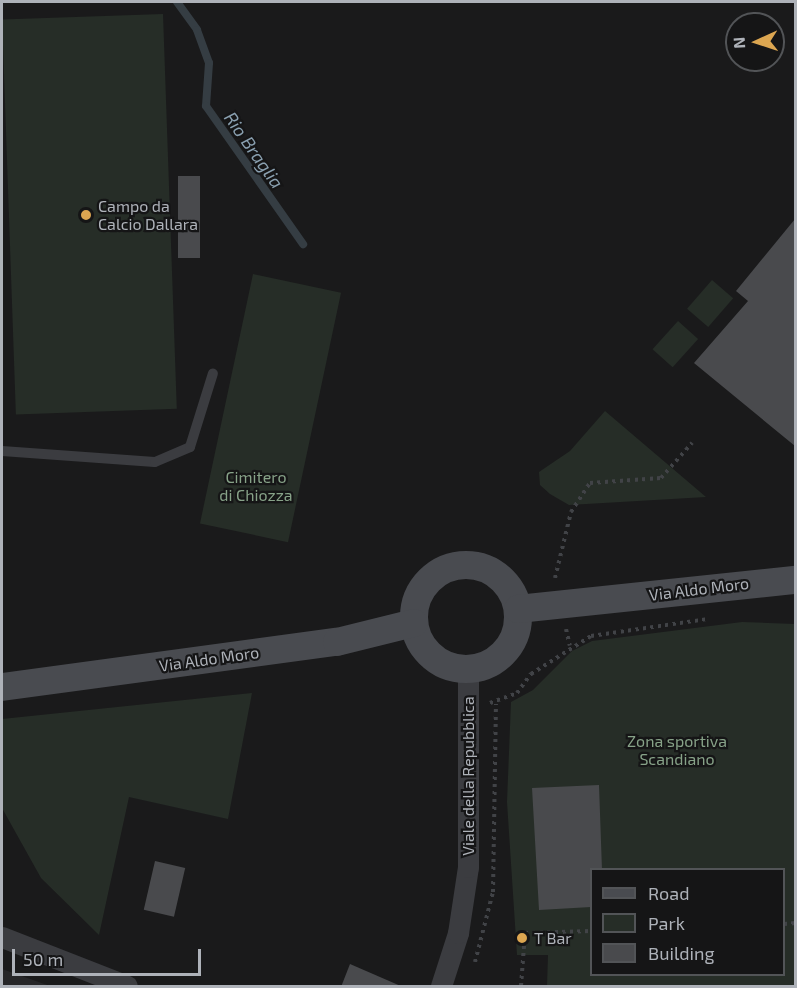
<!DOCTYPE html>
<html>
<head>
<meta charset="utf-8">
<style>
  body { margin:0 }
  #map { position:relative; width:797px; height:988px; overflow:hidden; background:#1a1a1b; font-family:"Exo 2",sans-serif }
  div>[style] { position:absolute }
  .built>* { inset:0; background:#262628 }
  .green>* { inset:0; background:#262d27; transform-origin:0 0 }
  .stream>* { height:8px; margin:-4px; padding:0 4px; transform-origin:4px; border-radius:4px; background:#353d43 }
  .building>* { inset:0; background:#494a4d; transform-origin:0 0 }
  .path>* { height:4px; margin-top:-2px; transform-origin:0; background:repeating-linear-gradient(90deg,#414347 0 3px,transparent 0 7.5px) }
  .lane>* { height:10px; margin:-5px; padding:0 5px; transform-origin:5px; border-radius:5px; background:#3b3c40 }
  .street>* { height:21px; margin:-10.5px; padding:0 10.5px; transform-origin:10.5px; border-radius:10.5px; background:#3b3c40 }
  .secondary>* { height:28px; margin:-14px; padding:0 14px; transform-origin:14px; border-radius:14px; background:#494b50 }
  .secondary>.ring { margin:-14px; padding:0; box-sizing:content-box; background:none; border:28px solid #494b50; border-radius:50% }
  .dots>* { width:16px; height:16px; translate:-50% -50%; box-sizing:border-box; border:3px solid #151516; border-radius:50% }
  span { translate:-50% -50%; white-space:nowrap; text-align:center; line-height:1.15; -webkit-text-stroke:4.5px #151516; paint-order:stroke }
  .poi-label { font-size:16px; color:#aeb2b9 }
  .left { translate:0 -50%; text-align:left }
  .park-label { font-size:16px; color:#87a288 }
  .street-label { font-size:16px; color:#aeb2b9 }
  .water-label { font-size:18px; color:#8aa0b0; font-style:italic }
  .frame { position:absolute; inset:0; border:3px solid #aeb2b9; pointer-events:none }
  .legend { position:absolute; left:590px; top:868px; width:195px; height:108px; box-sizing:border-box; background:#151516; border:2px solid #525457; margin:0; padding:8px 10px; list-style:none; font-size:18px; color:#aeb2b9 }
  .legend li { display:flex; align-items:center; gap:12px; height:30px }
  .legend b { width:30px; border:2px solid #525457 }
  .north { position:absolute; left:725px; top:12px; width:60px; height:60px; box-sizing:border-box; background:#151516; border:2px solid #525457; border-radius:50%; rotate:267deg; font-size:16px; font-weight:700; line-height:24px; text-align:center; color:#aeb2b9 }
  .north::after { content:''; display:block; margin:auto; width:21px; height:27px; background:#dca651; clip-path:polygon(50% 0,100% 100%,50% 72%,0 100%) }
  .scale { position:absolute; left:12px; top:949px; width:189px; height:27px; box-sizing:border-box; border:3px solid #aeb2b9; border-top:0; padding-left:8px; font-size:18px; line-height:21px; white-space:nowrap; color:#aeb2b9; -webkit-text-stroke:4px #151516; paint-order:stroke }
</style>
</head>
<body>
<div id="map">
  <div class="built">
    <i style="clip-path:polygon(2px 969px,50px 986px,2px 986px)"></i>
  </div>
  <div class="green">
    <i style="left:163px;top:14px;width:395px;height:161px;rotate:88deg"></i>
    <i style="left:253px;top:274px;width:90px;height:255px;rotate:12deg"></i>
    <i style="left:712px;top:280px;width:28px;height:38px;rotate:41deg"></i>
    <i style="left:678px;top:321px;width:27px;height:38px;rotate:42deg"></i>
    <i style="clip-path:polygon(605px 411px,706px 497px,569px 505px,550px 494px,540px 485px,539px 472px,570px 451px)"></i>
    <i style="clip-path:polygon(evenodd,742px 622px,795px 624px,795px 986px,547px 986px,548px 955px,517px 955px,507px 802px,511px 702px,533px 690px,572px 651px,592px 641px,742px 622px,592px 870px,784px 870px,784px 974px,592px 974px,592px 870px)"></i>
    <i style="clip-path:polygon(252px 693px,228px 819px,129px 797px,99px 935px,41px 878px,2px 808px,2px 719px)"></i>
  </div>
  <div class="stream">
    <i style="left:177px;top:2px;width:34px;rotate:54deg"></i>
    <i style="left:197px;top:30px;width:35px;rotate:70deg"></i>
    <i style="left:209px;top:63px;width:43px;rotate:94deg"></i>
    <i style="left:206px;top:106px;width:169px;rotate:54.9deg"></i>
  </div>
  <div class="building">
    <i style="left:178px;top:176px;width:22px;height:82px"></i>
    <i style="clip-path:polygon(795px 219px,795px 446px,694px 363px,748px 301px,736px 291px)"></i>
    <i style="clip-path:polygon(599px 785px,602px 870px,591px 870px,591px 907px,539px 910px,532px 788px)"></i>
    <i style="left:155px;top:861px;width:31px;height:50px;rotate:13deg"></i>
    <i style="clip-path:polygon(350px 964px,403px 987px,341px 987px)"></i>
  </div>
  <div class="path">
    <i style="left:555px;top:578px;width:68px;rotate:-76.4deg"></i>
    <i style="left:571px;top:512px;width:35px;rotate:-57deg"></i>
    <i style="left:590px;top:483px;width:71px;rotate:-4deg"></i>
    <i style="left:661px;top:478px;width:47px;rotate:-48.5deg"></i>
    <i style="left:566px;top:629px;width:17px;rotate:77deg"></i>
    <i style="left:490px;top:703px;width:29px;rotate:-20deg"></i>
    <i style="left:517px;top:693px;width:24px;rotate:-54deg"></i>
    <i style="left:531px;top:674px;width:71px;rotate:-32.3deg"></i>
    <i style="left:591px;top:636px;width:117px;rotate:-8.3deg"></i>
    <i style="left:784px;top:924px;width:12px;rotate:-5deg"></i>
    <i style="left:475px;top:962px;width:72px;rotate:-75.6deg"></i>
    <i style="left:493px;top:892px;width:188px;rotate:-89.1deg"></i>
    <i style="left:521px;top:986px;width:53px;rotate:-85.7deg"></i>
    <i style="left:525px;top:933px;width:67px;rotate:-1.7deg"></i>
  </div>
  <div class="lane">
    <i style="left:2px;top:451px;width:153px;rotate:4.1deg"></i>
    <i style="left:155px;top:462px;width:38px;rotate:-23deg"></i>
    <i style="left:190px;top:447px;width:77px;rotate:-72.7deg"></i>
  </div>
  <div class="street">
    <i style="left:2px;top:937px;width:134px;rotate:21.4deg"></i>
    <i style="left:441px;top:986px;width:56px;rotate:-72.2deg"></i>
    <i style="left:458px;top:933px;width:67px;rotate:-81.4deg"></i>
    <i style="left:468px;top:867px;width:197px;rotate:-90deg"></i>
  </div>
  <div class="secondary">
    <i class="ring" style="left:414px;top:565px;width:76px;height:76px"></i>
    <i style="left:518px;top:609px;width:280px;rotate:-6deg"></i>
    <i style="left:2px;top:687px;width:338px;rotate:-7.7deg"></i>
    <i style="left:337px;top:642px;width:79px;rotate:-13.9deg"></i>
  </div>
  <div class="dots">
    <i style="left:86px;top:215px;background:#dca651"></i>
    <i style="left:522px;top:938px;background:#dca651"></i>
  </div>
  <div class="poi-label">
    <span class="left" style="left:98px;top:215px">Campo da<br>Calcio Dallara</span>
    <span class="left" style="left:534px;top:938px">T Bar</span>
  </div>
  <div class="park-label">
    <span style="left:256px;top:486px">Cimitero<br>di Chiozza</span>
    <span style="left:677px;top:750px">Zona sportiva<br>Scandiano</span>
  </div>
  <div class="street-label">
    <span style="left:699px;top:589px;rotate:-7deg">Via Aldo Moro</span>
    <span style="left:209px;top:659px;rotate:-8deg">Via Aldo Moro</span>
    <span style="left:468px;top:776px;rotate:-90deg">Viale della Repubblica</span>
  </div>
  <div class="water-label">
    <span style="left:254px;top:150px;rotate:55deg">Rio Braglia</span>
  </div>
  <div class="frame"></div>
  <ul class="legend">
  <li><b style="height:8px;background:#494b50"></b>Road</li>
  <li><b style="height:16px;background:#262d27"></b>Park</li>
  <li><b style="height:16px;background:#494a4d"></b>Building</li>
  </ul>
  <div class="north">N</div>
  <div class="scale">50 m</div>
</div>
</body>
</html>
